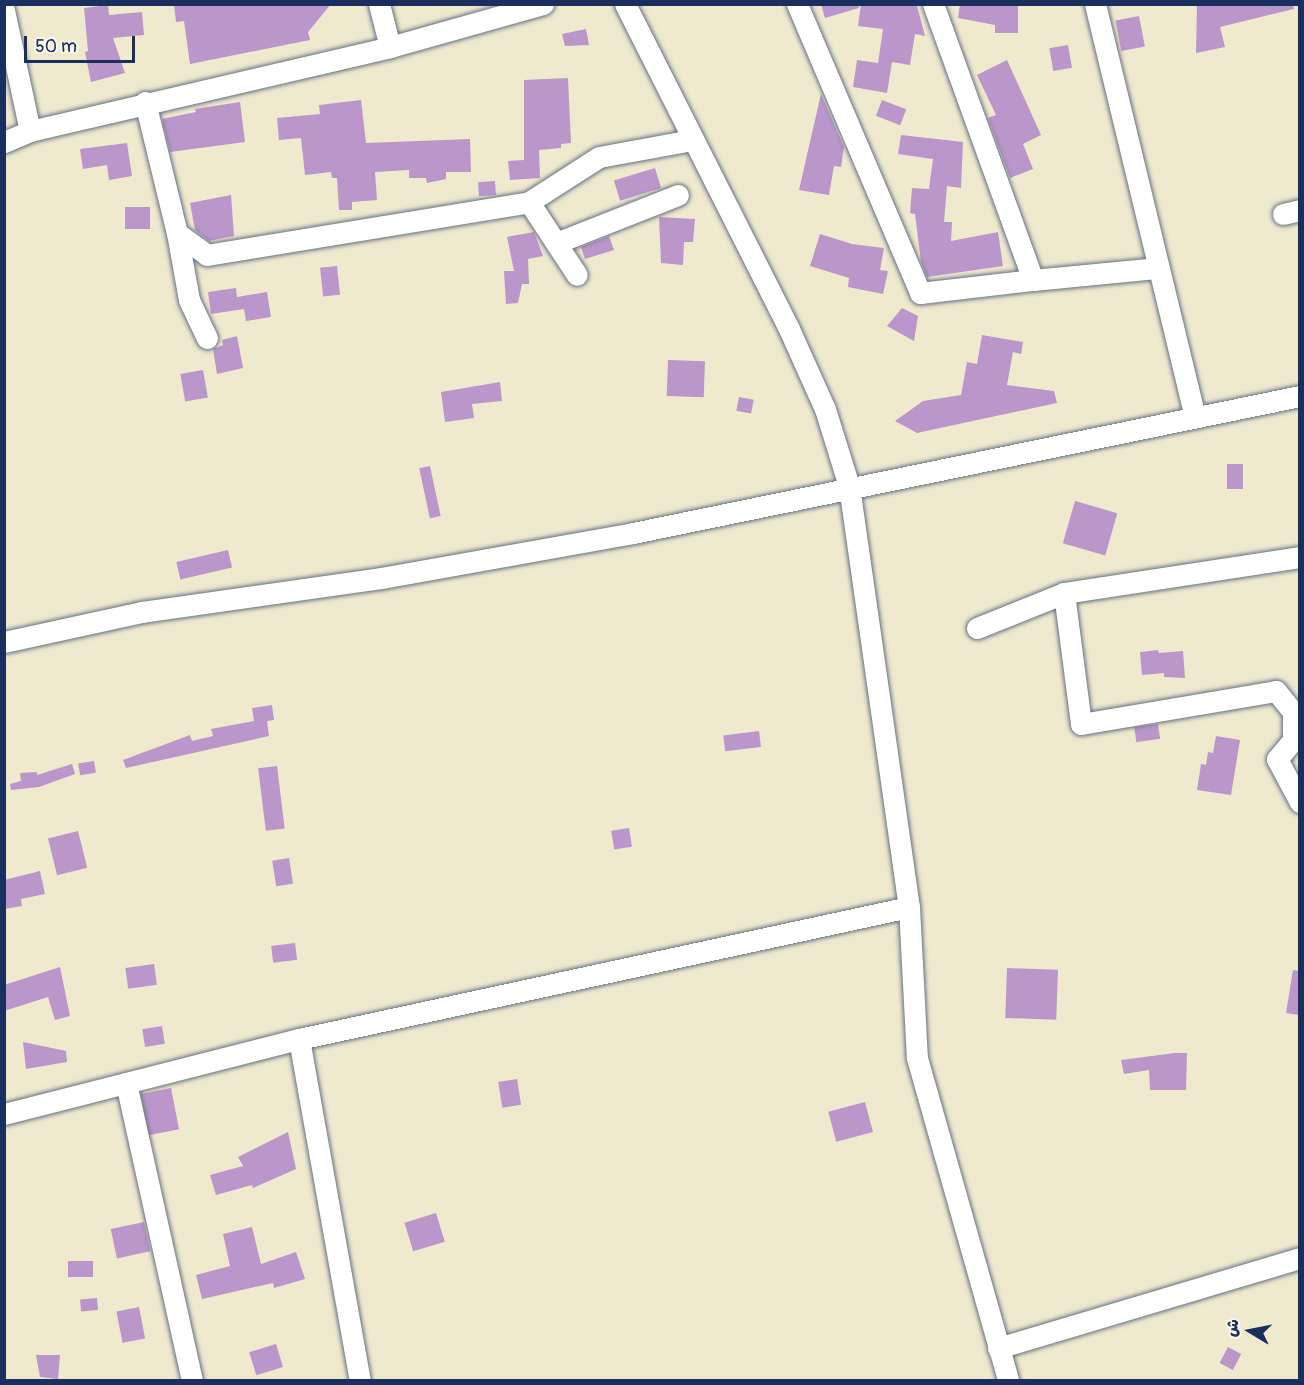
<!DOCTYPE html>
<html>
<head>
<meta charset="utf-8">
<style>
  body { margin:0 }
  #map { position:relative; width:1304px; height:1385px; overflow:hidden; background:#efe9ce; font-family:Pangolin,"Playpen Sans Arabic",sans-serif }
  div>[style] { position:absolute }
  .building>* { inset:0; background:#bb96cb; transform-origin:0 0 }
  .roads { filter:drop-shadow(0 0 2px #657085) drop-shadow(0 0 2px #657085) }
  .minor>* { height:21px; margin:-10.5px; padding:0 10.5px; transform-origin:10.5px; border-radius:10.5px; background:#fff }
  span { translate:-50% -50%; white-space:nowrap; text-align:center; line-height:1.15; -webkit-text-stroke:5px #fbf7ec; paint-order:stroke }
  .frame { position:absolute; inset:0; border:6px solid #1b2f5e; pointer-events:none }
  .north { position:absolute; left:1220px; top:1301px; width:60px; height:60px; -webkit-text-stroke:4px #fbf7ec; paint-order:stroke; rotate:280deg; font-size:16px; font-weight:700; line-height:24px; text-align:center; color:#1b2f5e }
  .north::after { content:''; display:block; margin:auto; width:21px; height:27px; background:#1b2f5e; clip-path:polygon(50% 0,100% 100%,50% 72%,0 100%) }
  .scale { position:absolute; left:24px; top:36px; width:111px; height:27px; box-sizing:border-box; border:3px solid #1b2f5e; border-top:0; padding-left:8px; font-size:18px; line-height:21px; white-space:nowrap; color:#1b2f5e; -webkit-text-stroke:4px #fbf7ec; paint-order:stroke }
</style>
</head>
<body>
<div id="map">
  <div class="building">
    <i style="clip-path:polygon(174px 4px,228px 6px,331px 4px,308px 32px,310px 40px,190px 64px,184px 21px,176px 22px)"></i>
    <i style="clip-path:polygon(821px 4px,858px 4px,859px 8px,825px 18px)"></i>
    <i style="clip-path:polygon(861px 4px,917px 6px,925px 36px,915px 34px,910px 65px,892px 62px,887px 93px,853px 87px,857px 60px,878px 63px,883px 29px,858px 26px)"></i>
    <i style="clip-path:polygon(960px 4px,1018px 4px,1018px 33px,995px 33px,995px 25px,958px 18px)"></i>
    <i style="clip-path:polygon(1197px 4px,1293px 4px,1294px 9px,1220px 27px,1225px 47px,1196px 53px)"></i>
    <i style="clip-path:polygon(108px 5px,109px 15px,142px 12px,144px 35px,113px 38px,125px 73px,91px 82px,85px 52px,88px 51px,84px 8px)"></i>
    <i style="left:1139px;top:16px;width:31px;height:24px;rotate:79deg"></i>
    <i style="clip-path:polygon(586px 29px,589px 45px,565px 46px,562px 34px)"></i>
    <i style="left:1068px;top:45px;width:23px;height:19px;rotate:80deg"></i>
    <i style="clip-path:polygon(1007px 60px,1041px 135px,1023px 144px,1033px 169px,1010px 178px,988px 118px,996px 115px,977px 75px)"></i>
    <i style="clip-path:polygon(568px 78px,571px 143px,561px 144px,561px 148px,539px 150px,540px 178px,510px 180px,508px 161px,524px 160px,524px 80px)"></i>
    <i style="clip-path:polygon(821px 94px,844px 147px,841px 167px,834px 166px,829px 195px,799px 190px)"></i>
    <i style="clip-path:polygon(361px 100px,366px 143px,470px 139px,471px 172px,446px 172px,446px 179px,427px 183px,426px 178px,409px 178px,409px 170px,375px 172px,377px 200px,352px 202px,352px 210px,339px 210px,337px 178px,332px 178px,331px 172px,305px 175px,301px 138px,279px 140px,277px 118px,320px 114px,319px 105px)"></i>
    <i style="left:882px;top:100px;width:26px;height:17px;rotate:21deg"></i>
    <i style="clip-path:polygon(240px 102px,245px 142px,170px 152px,162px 119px,196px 112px,195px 109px)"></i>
    <i style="clip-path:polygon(901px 135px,963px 142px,961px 188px,947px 186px,944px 222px,952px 222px,951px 241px,998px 232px,1003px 266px,927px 277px,921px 262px,915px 214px,910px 213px,912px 188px,929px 189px,933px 159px,898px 154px)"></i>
    <i style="clip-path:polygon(127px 143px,132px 176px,109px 180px,107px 165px,83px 169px,80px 149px)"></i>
    <i style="left:655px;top:168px;width:21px;height:43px;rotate:73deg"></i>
    <i style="left:495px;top:181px;width:14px;height:17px;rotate:86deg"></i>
    <i style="clip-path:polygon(231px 195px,234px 236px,209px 241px,195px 230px,190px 203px)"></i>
    <i style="left:150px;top:207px;width:22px;height:25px;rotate:90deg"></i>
    <i style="clip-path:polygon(659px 217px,695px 219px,693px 242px,684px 242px,683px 265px,661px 263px)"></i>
    <i style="clip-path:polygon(534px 232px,543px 256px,528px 259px,529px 284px,522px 284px,518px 303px,506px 304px,504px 271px,514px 271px,507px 237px)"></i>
    <i style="clip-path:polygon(820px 234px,852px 244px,884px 248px,880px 270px,888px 271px,883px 294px,848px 287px,849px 278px,810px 266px)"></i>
    <i style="clip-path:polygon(609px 236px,614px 250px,585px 259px,581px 247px)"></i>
    <i style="left:337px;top:266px;width:29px;height:17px;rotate:84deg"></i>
    <i style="clip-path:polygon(236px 288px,237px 297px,267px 292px,271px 317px,246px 321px,244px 309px,211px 314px,208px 292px)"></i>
    <i style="clip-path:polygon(902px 308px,918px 316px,914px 341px,887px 326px)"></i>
    <i style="clip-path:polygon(982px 335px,1023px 342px,1021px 354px,1013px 352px,1007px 385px,1054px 391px,1057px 403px,917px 433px,895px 421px,923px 401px,961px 395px,967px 362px,977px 364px)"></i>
    <i style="clip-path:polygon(237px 336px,243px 368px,217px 374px,213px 349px,223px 345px,222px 340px)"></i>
    <i style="left:668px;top:360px;width:37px;height:36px;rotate:2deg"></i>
    <i style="left:203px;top:370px;width:28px;height:23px;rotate:80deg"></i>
    <i style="clip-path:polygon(500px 382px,502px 401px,472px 404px,474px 418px,445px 422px,441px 392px)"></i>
    <i style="left:739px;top:397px;width:15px;height:14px;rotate:11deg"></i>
    <i style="left:1227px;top:464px;width:16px;height:25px"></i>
    <i style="left:430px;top:466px;width:51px;height:11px;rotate:78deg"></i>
    <i style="left:1075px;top:501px;width:44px;height:44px;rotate:16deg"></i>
    <i style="left:228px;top:550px;width:18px;height:53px;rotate:77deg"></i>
    <i style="clip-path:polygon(1158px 650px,1159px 653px,1183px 651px,1185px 678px,1164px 677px,1164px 673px,1142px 675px,1140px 652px)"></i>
    <i style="clip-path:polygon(272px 705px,274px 720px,267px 721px,269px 736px,126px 768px,123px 760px,190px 735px,192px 741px,213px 736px,211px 729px,254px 721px,252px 708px)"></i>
    <i style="left:1158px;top:724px;width:15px;height:24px;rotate:82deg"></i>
    <i style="left:759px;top:731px;width:16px;height:36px;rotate:83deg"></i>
    <i style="clip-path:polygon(1216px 736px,1240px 740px,1231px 795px,1197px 790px,1201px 764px,1206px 765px,1208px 752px,1213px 753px)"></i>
    <i style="left:94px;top:761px;width:12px;height:16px;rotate:81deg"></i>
    <i style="clip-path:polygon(72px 764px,75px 774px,39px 787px,11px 790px,10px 784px,21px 781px,20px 773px,37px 772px,37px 775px)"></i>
    <i style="left:277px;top:766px;width:63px;height:19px;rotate:83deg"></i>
    <i style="left:629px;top:828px;width:19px;height:18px;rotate:81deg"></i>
    <i style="left:78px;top:831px;width:38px;height:31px;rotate:76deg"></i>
    <i style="left:289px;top:858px;width:26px;height:17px;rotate:81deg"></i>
    <i style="clip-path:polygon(40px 871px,45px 894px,21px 899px,22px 906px,4px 909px,4px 880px)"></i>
    <i style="left:295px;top:943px;width:17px;height:24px;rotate:83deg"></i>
    <i style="left:154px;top:964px;width:21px;height:29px;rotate:82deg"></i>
    <i style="clip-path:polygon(60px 967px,70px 1016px,55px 1020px,48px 997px,4px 1011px,4px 985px)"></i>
    <i style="left:1007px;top:968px;width:51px;height:50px;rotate:2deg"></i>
    <i style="clip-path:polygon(1293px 970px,1299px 971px,1299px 1015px,1286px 1013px)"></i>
    <i style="left:162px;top:1026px;width:18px;height:20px;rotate:81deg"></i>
    <i style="clip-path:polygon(23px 1042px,66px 1051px,67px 1062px,26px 1069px)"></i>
    <i style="clip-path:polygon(1175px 1053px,1187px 1053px,1186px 1090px,1150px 1090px,1149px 1070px,1124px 1074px,1121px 1060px)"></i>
    <i style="left:517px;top:1079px;width:26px;height:19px;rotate:81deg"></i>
    <i style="left:171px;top:1088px;width:42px;height:31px;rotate:79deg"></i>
    <i style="left:865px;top:1102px;width:31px;height:38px;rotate:75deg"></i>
    <i style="clip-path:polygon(288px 1132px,296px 1169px,253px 1188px,252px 1185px,216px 1195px,210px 1175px,243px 1166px,238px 1157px)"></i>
    <i style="left:436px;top:1213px;width:30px;height:33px;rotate:73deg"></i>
    <i style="left:144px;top:1222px;width:30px;height:34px;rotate:78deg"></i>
    <i style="clip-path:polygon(252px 1227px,261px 1264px,296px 1252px,305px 1279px,274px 1288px,273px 1283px,202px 1299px,196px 1275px,230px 1266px,223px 1234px)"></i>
    <i style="left:93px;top:1261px;width:16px;height:25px;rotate:90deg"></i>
    <i style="left:97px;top:1298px;width:12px;height:17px;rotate:85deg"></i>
    <i style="left:139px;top:1307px;width:32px;height:23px;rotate:79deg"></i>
    <i style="left:276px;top:1344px;width:24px;height:28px;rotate:73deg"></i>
    <i style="left:1228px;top:1347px;width:15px;height:18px;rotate:28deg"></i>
    <i style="clip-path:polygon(36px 1355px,60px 1355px,58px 1379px,40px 1377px)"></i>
  </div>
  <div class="roads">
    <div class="minor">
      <i style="left:379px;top:4px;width:44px;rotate:75.7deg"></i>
      <i style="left:625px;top:4px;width:364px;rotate:63.2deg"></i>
      <i style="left:789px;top:329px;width:88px;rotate:65.8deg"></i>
      <i style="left:825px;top:409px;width:81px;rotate:72.7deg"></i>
      <i style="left:849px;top:486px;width:425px;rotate:81.9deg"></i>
      <i style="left:909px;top:907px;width:151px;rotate:87deg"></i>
      <i style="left:917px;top:1058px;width:335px;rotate:74.2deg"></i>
      <i style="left:797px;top:4px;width:314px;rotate:66.9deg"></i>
      <i style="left:920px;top:293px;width:114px;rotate:-6.6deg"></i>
      <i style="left:1033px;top:280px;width:294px;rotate:-109.9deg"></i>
      <i style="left:1095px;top:4px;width:425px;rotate:76.4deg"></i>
      <i style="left:4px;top:10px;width:124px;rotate:77.9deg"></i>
      <i style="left:145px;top:102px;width:135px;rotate:76.3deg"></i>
      <i style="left:177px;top:233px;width:37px;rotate:36deg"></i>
      <i style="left:207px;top:255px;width:326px;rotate:-9.3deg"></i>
      <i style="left:529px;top:202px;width:83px;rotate:-32.7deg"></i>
      <i style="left:599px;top:157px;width:95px;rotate:-10.4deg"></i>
      <i style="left:4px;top:142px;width:28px;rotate:-23deg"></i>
      <i style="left:30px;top:131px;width:370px;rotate:-13.1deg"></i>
      <i style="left:390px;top:47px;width:159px;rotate:-15.7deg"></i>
      <i style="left:529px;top:202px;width:87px;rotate:56.7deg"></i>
      <i style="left:1283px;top:214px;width:17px;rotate:-13deg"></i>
      <i style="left:177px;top:233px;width:68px;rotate:79.8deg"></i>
      <i style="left:189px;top:300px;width:42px;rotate:64.7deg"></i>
      <i style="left:556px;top:243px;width:131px;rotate:-21.5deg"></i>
      <i style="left:1033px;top:280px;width:126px;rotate:-5.5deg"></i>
      <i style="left:1064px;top:593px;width:132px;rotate:82.6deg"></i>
      <i style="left:1081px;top:724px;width:198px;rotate:-9.6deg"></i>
      <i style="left:1276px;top:691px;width:27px;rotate:51deg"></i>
      <i style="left:1293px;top:712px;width:7px"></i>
      <i style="left:977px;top:628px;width:94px;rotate:-21.9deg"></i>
      <i style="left:1064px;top:593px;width:239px;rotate:-8.7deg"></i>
      <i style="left:4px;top:642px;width:141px;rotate:-12.3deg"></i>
      <i style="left:142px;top:612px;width:241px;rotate:-8.1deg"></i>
      <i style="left:381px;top:578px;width:256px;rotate:-10.1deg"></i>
      <i style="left:633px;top:533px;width:681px;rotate:-11.61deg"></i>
      <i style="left:1293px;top:712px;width:28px;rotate:90deg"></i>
      <i style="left:1293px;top:740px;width:25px;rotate:130deg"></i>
      <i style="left:1277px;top:759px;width:49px;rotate:61.9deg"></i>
      <i style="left:299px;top:1039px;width:624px;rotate:-12.21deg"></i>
      <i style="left:126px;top:1083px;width:304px;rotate:77.5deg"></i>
      <i style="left:4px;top:1114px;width:304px;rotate:-14.3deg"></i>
      <i style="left:299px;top:1039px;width:346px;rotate:79.9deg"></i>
      <i style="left:998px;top:1348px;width:315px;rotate:-16.6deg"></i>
    </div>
  </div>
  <div class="frame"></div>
  <div class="north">ش</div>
  <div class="scale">50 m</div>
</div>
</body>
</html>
